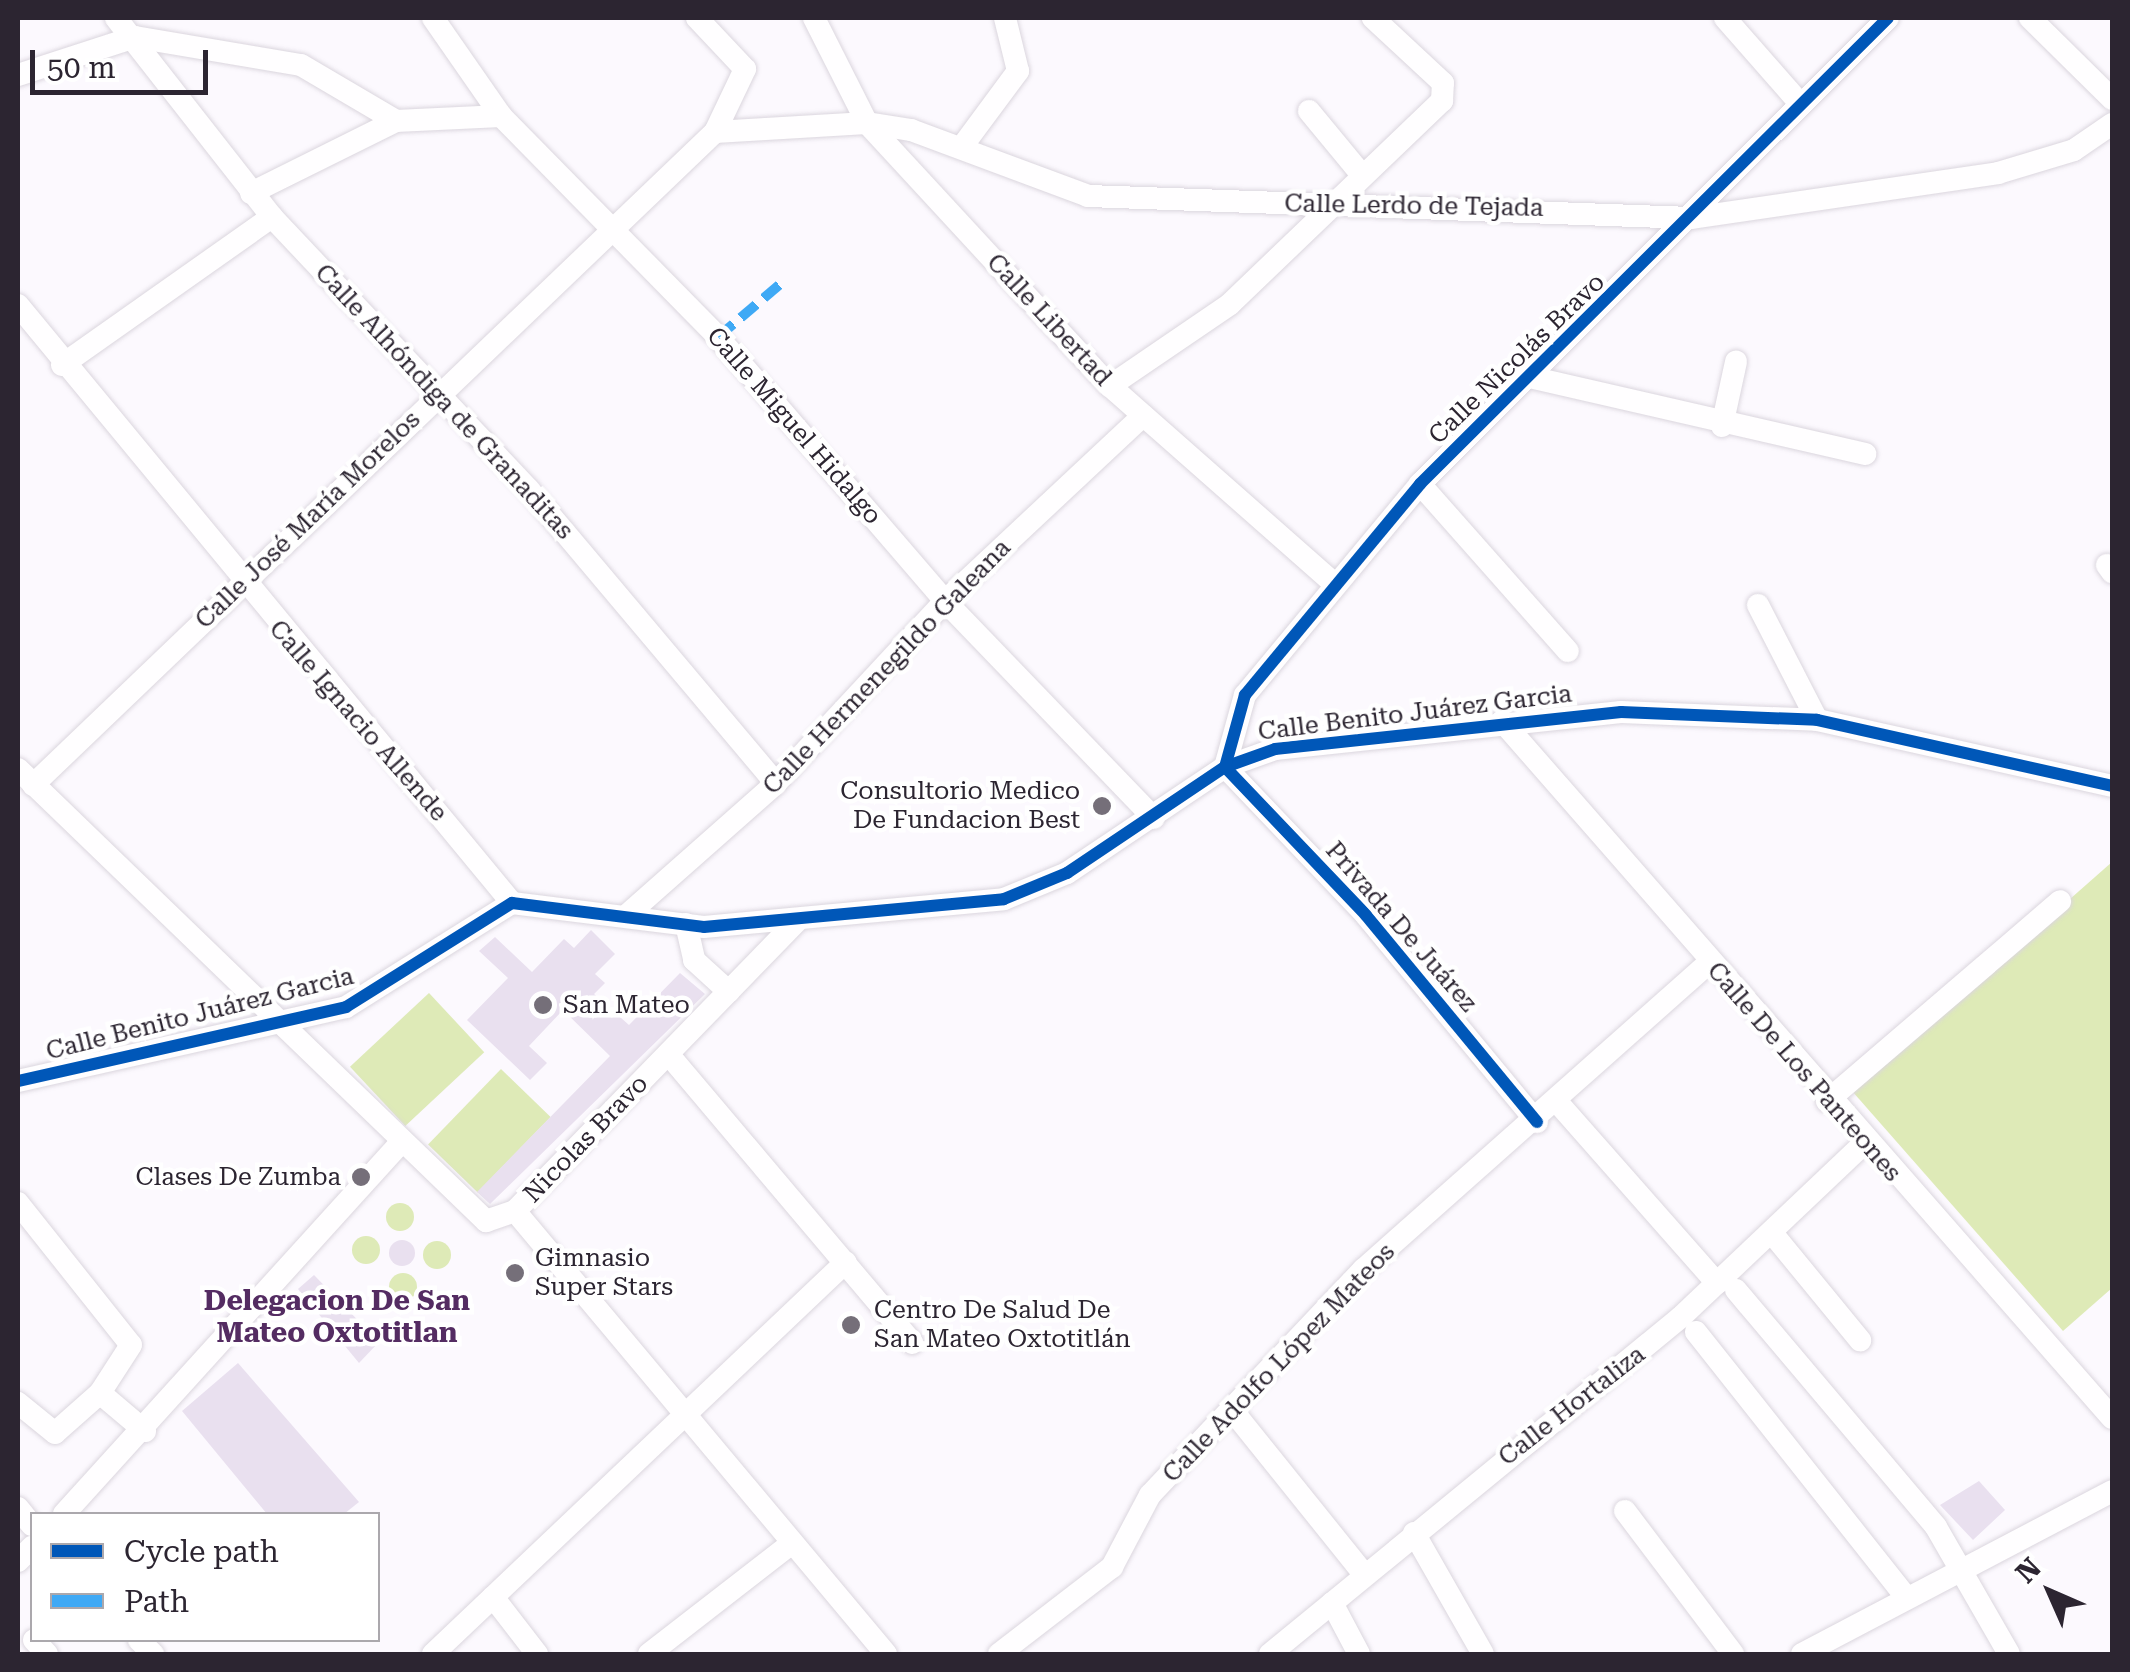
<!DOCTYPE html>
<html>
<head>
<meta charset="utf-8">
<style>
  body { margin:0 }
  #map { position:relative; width:2130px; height:1672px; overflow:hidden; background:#fcf9fe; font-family:"Roboto Serif",serif }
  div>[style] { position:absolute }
  .green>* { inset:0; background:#deeab7; transform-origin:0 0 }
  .round { border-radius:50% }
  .building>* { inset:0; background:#e9e0ef }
  .roads { filter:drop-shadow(0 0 2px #dbd6de) drop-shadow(0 0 2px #dbd6de) }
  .minor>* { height:22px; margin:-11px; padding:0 11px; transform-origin:11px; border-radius:11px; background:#fffeff }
  .quiet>* { height:10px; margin-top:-5px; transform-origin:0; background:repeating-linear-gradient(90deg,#3fa9f5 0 20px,transparent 0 30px) }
  .cycleway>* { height:12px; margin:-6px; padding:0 6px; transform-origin:6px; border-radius:6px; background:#0057b8 }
  .dots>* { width:28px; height:28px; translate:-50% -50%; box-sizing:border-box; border:5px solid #fff; border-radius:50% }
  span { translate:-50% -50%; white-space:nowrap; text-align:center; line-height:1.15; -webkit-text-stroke:9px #fff; paint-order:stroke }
  .street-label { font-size:25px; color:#2c2531 }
  .poi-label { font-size:25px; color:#2c2531 }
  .right { translate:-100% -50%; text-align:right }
  .left { translate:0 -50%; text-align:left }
  .neighbourhood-label { font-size:28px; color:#542c62; font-weight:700 }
  .frame { position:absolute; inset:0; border:20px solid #2c2531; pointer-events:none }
  .legend { position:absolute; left:30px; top:1512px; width:350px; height:130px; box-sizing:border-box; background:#fff; border:2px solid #aba8ad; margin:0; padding:12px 18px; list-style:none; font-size:30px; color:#2c2531 }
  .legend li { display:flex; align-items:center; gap:20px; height:50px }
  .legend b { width:50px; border:2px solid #aba8ad }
  .north { position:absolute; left:2000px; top:1542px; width:100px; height:100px; -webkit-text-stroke:8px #fff; paint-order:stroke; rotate:315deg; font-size:28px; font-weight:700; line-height:40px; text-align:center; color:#2c2531 }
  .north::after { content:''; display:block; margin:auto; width:35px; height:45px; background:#2c2531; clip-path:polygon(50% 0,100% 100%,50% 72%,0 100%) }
  .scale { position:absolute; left:30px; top:50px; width:178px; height:45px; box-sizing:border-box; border:5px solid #2c2531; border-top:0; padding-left:12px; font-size:30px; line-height:35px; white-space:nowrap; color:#2c2531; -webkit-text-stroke:8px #fff; paint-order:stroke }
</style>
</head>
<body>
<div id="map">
  <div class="green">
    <i style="clip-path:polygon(2112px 862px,2112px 1288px,2063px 1331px,1852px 1091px)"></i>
    <i style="left:429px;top:993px;width:81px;height:108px;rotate:47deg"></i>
    <i style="left:501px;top:1069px;width:69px;height:105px;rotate:44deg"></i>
    <i class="round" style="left:386px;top:1203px;width:28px;height:28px"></i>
    <i class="round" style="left:352px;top:1236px;width:28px;height:28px"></i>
    <i class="round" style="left:423px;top:1241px;width:28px;height:28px"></i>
    <i class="round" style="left:389px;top:1273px;width:28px;height:28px"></i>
  </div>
  <div class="building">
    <i style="clip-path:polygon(591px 930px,615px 954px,595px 974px,605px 983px,594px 994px,629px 1025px,680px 973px,705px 994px,490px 1204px,477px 1192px,610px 1056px,563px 1010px,529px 1046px,547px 1063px,530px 1080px,467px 1020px,508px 978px,479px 951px,495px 937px,532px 972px,564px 939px,574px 948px)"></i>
    <i class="round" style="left:389px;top:1240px;width:26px;height:26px"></i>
    <i style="clip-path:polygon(314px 1275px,379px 1342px,359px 1363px,298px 1289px)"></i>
    <i style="clip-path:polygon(238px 1363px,359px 1502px,344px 1514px,267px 1514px,182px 1411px)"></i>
    <i style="clip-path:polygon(1979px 1481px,2005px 1510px,1973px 1540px,1940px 1505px)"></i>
  </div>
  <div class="roads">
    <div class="minor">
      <i style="left:116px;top:18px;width:253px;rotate:51.9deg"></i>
      <i style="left:272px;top:217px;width:375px;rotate:46.7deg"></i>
      <i style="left:529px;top:490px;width:383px;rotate:49.9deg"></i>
      <i style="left:433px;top:18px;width:119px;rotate:55.2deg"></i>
      <i style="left:814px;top:18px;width:118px;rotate:63.2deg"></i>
      <i style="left:867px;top:123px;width:358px;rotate:47.3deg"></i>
      <i style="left:1110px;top:386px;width:296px;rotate:41.4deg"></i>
      <i style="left:1725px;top:18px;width:109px;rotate:48.7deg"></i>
      <i style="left:2030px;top:18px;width:115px;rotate:44.6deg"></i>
      <i style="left:18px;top:75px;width:123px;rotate:-18deg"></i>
      <i style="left:135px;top:37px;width:168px;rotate:9.6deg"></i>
      <i style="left:301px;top:65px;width:110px;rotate:30.5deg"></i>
      <i style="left:1309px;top:111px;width:83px;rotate:50.4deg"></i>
      <i style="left:715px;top:132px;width:152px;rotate:-3.4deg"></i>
      <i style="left:867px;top:123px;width:45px;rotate:9deg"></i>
      <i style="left:911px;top:130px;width:189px;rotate:20.4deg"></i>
      <i style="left:1088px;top:196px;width:603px;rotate:2.09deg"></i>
      <i style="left:1691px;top:218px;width:310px;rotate:-8.3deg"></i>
      <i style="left:1998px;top:173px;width:79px;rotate:-16.8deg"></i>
      <i style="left:2074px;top:150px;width:46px;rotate:-34.4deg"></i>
      <i style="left:964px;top:144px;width:91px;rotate:-53.5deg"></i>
      <i style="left:1018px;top:71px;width:55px;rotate:-103.8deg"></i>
      <i style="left:251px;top:193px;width:162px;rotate:-26.4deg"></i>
      <i style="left:396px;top:121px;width:105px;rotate:-2.7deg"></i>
      <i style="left:501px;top:116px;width:310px;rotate:45.5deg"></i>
      <i style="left:718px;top:337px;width:348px;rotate:49.3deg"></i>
      <i style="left:945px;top:601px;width:301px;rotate:46.1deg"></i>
      <i style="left:18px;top:305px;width:776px;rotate:50.44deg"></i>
      <i style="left:62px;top:365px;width:257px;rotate:-35.2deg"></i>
      <i style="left:1534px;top:378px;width:340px;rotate:12.9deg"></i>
      <i style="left:1110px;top:386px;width:145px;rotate:-34.3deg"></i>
      <i style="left:1230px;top:304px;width:294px;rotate:-43.8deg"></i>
      <i style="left:1442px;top:101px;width:18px;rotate:-87deg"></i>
      <i style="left:1443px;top:83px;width:96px;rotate:-137.1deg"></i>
      <i style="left:1722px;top:426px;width:66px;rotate:-77.7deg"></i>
      <i style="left:1420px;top:484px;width:223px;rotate:48.5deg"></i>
      <i style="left:2107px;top:565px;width:9px;rotate:54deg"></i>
      <i style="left:1758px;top:605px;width:129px;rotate:62.8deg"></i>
      <i style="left:1502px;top:721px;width:926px;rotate:48.81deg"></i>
      <i style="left:18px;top:769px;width:651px;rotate:44deg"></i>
      <i style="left:486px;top:1221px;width:31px;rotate:-19deg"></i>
      <i style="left:515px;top:1211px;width:405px;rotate:-45.8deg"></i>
      <i style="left:33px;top:785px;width:944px;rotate:-43.76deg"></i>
      <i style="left:715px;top:132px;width:70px;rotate:-64.5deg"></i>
      <i style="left:745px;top:69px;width:70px;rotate:-133.3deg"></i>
      <i style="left:627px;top:915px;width:199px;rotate:-41.5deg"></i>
      <i style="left:776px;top:783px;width:248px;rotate:-47.1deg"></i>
      <i style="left:945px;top:601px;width:271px;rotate:-43.1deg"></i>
      <i style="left:686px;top:924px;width:37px;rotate:77deg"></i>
      <i style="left:694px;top:960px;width:47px;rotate:42.4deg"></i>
      <i style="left:669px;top:1055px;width:377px;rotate:49.8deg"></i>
      <i style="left:18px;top:1081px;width:336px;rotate:-12.7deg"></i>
      <i style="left:346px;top:1007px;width:196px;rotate:-32.1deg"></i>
      <i style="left:512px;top:903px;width:193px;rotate:7.1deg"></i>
      <i style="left:704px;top:927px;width:301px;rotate:-5.3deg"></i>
      <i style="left:1004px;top:899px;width:68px;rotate:-22.4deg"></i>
      <i style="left:1067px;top:873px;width:190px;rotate:-33.9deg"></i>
      <i style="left:1225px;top:767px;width:53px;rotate:-19.8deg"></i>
      <i style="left:1275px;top:749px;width:348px;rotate:-6.1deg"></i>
      <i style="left:1621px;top:712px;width:196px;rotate:2.3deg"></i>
      <i style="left:1817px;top:720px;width:302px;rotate:12.6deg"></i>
      <i style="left:1827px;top:1101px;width:307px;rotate:-40.6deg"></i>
      <i style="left:1559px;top:1104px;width:239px;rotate:48.6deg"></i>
      <i style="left:1537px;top:1122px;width:268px;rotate:-129.6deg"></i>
      <i style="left:1366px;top:915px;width:204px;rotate:-133.6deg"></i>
      <i style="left:1225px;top:767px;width:75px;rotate:-74.5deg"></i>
      <i style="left:1245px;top:695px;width:274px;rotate:-50.3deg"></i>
      <i style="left:1420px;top:484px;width:660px;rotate:-44.88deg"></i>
      <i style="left:18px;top:1203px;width:181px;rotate:51.5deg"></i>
      <i style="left:131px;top:1345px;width:57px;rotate:122.9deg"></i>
      <i style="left:100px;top:1393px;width:60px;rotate:138.4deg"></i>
      <i style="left:55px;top:1433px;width:48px;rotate:-141deg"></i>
      <i style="left:515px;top:1211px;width:578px;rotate:50.05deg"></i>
      <i style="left:1772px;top:1233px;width:139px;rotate:50.6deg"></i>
      <i style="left:1736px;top:1290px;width:310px;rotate:49.8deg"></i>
      <i style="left:1936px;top:1527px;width:146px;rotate:60.1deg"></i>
      <i style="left:1696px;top:1332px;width:337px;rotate:51.6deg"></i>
      <i style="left:100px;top:1393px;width:59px;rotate:40.2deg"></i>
      <i style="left:1232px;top:1410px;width:211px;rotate:51.2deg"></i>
      <i style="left:18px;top:1508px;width:22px;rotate:51deg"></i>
      <i style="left:1625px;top:1511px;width:179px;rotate:52.9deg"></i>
      <i style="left:64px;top:1514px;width:500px;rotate:-47.8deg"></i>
      <i style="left:1414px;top:1533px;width:139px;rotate:60.3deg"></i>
      <i style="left:18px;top:1561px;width:20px;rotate:-45deg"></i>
      <i style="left:493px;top:1597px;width:72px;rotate:52.3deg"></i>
      <i style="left:1332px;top:1603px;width:58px;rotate:62.1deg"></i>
      <i style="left:34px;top:1640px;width:19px;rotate:47deg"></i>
      <i style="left:139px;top:1640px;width:20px;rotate:45deg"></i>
      <i style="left:433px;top:1654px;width:569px;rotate:-43.51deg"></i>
      <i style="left:649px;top:1654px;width:180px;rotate:-37.8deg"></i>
      <i style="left:999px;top:1654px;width:143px;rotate:-37.6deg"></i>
      <i style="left:1112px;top:1567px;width:81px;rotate:-62.2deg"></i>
      <i style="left:1150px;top:1495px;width:311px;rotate:-46.6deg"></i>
      <i style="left:1364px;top:1269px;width:463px;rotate:-41.6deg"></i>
      <i style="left:1270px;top:1654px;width:531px;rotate:-39.35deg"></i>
      <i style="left:1681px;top:1317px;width:251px;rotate:-43.5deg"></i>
      <i style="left:1802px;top:1654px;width:350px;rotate:-27.7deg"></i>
    </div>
  </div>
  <div class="quiet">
    <i style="left:718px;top:337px;width:88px;rotate:-40.4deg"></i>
  </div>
  <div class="cycleway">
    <i style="left:18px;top:1081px;width:336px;rotate:-12.7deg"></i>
    <i style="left:346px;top:1007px;width:196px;rotate:-32.1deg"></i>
    <i style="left:512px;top:903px;width:193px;rotate:7.1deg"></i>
    <i style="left:704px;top:927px;width:301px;rotate:-5.3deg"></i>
    <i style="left:1004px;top:899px;width:68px;rotate:-22.4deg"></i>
    <i style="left:1067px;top:873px;width:190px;rotate:-33.9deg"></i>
    <i style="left:1225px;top:767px;width:53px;rotate:-19.8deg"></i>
    <i style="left:1275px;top:749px;width:348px;rotate:-6.1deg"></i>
    <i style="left:1621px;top:712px;width:196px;rotate:2.3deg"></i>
    <i style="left:1817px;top:720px;width:302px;rotate:12.6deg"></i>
    <i style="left:1537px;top:1122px;width:268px;rotate:-129.6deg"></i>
    <i style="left:1366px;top:915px;width:204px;rotate:-133.6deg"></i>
    <i style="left:1225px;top:767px;width:75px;rotate:-74.5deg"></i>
    <i style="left:1245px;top:695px;width:274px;rotate:-50.3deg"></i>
    <i style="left:1420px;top:484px;width:660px;rotate:-44.88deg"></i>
  </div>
  <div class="dots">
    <i style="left:1102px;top:806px;background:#756f79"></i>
    <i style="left:543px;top:1005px;background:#756f79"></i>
    <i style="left:361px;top:1177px;background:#756f79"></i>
    <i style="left:515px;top:1273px;background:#756f79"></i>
    <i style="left:851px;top:1325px;background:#756f79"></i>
  </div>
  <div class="street-label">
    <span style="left:1414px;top:206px;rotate:1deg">Calle Lerdo de Tejada</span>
    <span style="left:1049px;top:320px;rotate:47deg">Calle Libertad</span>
    <span style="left:1517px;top:359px;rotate:-44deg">Calle Nicolás Bravo</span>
    <span style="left:444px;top:402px;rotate:47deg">Calle Alhóndiga de Granaditas</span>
    <span style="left:794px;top:426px;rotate:49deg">Calle Miguel Hidalgo</span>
    <span style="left:308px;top:520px;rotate:-44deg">Calle José María Morelos</span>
    <span style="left:887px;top:667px;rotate:-46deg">Calle Hermenegildo Galeana</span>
    <span style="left:1415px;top:713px;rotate:-7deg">Calle Benito Juárez Garcia</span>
    <span style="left:358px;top:721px;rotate:49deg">Calle Ignacio Allende</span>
    <span style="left:1401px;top:927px;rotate:49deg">Privada De Juárez</span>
    <span style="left:200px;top:1014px;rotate:-14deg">Calle Benito Juárez Garcia</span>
    <span style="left:1804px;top:1072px;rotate:49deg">Calle De Los Panteones</span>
    <span style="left:586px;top:1139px;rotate:-46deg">Nicolas Bravo</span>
    <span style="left:1279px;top:1363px;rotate:-46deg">Calle Adolfo López Mateos</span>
    <span style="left:1572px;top:1406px;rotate:-38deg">Calle Hortaliza</span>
  </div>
  <div class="poi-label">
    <span class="right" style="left:1080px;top:806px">Consultorio Medico<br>De Fundacion Best</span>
    <span class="left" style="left:563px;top:1005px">San Mateo</span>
    <span class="right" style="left:341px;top:1177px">Clases De Zumba</span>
    <span class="left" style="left:535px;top:1273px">Gimnasio<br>Super Stars</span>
    <span class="left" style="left:874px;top:1325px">Centro De Salud De<br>San Mateo Oxtotitlán</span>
  </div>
  <div class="neighbourhood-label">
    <span style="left:337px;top:1317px">Delegacion De San<br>Mateo Oxtotitlan</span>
  </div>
  <div class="frame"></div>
  <ul class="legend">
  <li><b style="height:12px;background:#0057b8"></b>Cycle path</li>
  <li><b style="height:12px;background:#3fa9f5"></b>Path</li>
  </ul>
  <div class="north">N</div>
  <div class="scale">50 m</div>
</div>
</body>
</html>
